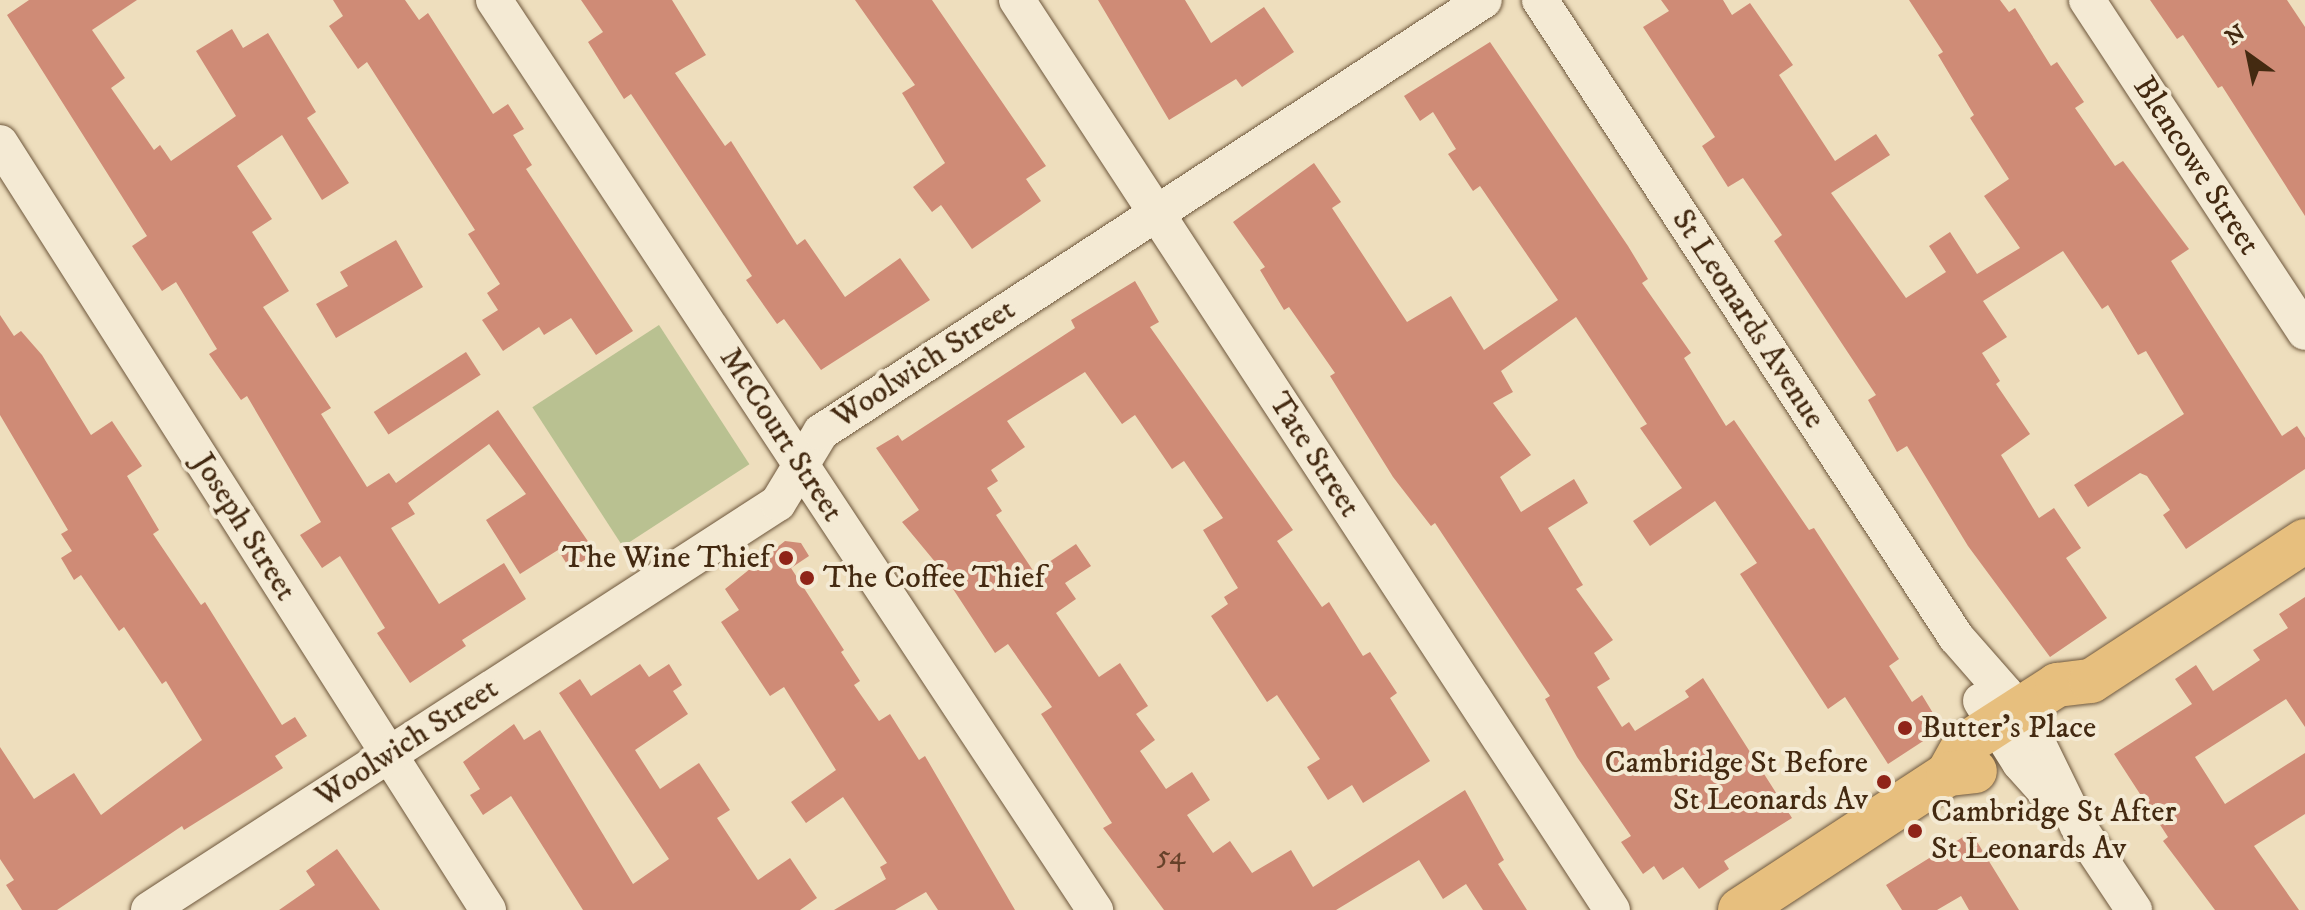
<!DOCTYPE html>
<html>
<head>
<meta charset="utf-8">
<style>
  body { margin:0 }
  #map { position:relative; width:2305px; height:910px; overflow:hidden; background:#eedebd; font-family:"IM FELL DW Pica",serif }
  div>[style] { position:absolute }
  .green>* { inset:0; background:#b9c191; transform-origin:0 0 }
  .building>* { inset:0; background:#cf8b76; transform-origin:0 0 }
  .roads { filter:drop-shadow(0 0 2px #6e573c) drop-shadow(0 0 2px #6e573c) }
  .minor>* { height:36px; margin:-18px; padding:0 18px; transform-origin:18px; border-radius:18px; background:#f4ead4 }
  .major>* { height:44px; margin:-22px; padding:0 22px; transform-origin:22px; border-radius:22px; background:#e7bf7e }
  .dots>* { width:22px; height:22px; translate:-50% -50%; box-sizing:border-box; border:4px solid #f4ead4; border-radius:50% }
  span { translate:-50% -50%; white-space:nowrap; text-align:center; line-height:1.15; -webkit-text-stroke:8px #f4ead4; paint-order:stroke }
  .number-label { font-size:28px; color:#67422a }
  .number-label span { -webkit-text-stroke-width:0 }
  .street-label { font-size:32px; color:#442a11 }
  .poi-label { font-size:32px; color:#442a11 }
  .right { translate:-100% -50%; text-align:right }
  .left { translate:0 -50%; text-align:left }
  .north { position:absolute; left:2209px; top:16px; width:80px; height:80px; -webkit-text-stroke:6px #f4ead4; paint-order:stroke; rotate:327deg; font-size:22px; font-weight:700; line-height:32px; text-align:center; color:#442a11 }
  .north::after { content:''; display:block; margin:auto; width:28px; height:36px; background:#442a11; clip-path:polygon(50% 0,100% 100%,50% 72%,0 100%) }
</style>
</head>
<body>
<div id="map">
  <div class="green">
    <i style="left:659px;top:325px;width:166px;height:151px;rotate:57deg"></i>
  </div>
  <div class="building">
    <i style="clip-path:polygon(29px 0,137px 0,92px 30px,125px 78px,111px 88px,154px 150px,160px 145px,171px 161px,236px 116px,196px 51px,232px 29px,243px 48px,268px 33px,316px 112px,307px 118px,349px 183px,322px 200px,282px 135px,237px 166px,272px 219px,252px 232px,289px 291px,263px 307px,331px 408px,321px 414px,367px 487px,389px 473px,396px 483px,498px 410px,596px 553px,570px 569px,558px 550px,520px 574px,486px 520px,526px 494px,489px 444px,408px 503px,415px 514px,391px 528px,439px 604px,504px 563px,526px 599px,462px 640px,466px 646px,410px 683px,377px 633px,385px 628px,340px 556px,322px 568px,300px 535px,321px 522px,247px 396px,241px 400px,209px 354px,217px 349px,176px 282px,162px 291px,132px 246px,147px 236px,7px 15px)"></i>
    <i style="clip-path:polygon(333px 0,405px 0,419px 20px,428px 13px,493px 114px,508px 104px,524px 129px,513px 135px,532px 165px,526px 169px,633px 331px,596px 355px,571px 318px,544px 335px,539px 327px,503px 351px,482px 320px,498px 310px,487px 293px,500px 284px,468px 234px,475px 230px,367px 62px,358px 69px,329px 26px,343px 16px)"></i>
    <i style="clip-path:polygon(581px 0,672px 0,706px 55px,675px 73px,725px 146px,731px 141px,797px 245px,805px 239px,845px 297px,900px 258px,930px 300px,821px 370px,784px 319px,777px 324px,746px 280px,752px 276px,631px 94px,624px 99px,588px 42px,603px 32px)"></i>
    <i style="clip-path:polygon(855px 0,932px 0,1046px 166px,1026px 179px,1041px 201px,972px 249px,941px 205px,932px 212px,913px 187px,945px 163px,902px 93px,915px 85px)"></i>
    <i style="clip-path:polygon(1098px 0,1185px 0,1211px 43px,1264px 7px,1294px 52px,1242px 87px,1236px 79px,1169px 120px)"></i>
    <i style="clip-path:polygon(1661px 0,1723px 0,1732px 15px,1750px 3px,1793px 65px,1779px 75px,1835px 161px,1876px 134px,1890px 155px,1831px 193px,1906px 298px,1946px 272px,1929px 246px,1950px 232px,1977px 274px,2020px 248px,1984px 196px,2009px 179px,1970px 118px,1974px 115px,1938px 55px,1943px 52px,1909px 0,2000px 0,2009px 12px,2015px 8px,2051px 66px,2057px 62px,2084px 102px,2075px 108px,2115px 166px,2123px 161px,2189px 249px,2171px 261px,2282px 436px,2297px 426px,2305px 438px,2305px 469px,2186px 549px,2163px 515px,2170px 510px,2147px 476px,2140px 473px,2088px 507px,2074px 485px,2184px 414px,2146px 351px,2138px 355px,2108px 305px,2102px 309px,2063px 251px,1983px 301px,2007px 337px,1982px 353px,2000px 381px,1996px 384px,2030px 434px,2001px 455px,2039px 518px,2054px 508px,2081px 548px,2066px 558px,2107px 618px,2050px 657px,1968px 546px,1907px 446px,1897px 452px,1868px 400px,1876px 395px,1774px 241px,1782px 235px,1743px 178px,1728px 187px,1702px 146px,1715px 137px,1643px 27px,1669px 11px)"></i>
    <i style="clip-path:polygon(2150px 0,2287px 0,2305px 27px,2305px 216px,2222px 86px,2218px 88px,2183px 35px,2177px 39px)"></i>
    <i style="clip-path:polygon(1490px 42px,1628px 246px,1648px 279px,1642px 283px,1691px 353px,1684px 358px,1726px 426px,1734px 420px,1809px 530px,1814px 528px,1899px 659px,1889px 666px,1912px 702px,1922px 695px,1939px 723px,1937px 732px,1888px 764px,1845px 697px,1828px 709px,1740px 574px,1757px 563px,1715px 501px,1650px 546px,1633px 521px,1682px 488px,1640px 428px,1647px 424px,1576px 317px,1501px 371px,1513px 392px,1493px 403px,1531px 455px,1500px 477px,1521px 512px,1574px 479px,1588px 503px,1548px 528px,1583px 585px,1576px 589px,1613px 640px,1594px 653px,1610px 679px,1597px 687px,1622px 727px,1629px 722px,1635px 731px,1689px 697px,1685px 691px,1703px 678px,1792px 818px,1724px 861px,1729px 869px,1699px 889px,1683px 867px,1663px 880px,1654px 866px,1643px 874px,1621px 842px,1631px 836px,1577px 757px,1545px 699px,1550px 696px,1435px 523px,1431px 526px,1393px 477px,1330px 376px,1335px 373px,1289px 307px,1284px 310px,1260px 270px,1265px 267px,1233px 222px,1314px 163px,1341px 202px,1332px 208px,1407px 322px,1451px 296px,1484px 350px,1558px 300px,1480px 186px,1473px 191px,1448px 154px,1456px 149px,1433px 112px,1420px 121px,1404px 96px)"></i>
    <i style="clip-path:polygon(396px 240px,423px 287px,336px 338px,316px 304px,348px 286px,340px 272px)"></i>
    <i style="clip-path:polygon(1135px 281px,1159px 322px,1150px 327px,1293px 530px,1277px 541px,1322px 607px,1329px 602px,1363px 656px,1370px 652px,1397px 693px,1390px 698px,1430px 761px,1363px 803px,1352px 785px,1328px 800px,1307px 767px,1320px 759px,1277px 695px,1267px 702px,1211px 616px,1228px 604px,1224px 597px,1238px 588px,1203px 530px,1223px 518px,1184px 461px,1172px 469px,1135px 415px,1122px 424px,1085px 372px,1007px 421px,1025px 447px,991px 470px,998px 481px,987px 488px,1002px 511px,996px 515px,1034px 572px,1076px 544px,1091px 566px,1065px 583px,1076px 599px,1056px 613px,1099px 677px,1120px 663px,1148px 706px,1136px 714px,1155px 740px,1140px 751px,1166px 789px,1192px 772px,1210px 800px,1187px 815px,1213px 853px,1230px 841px,1252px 873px,1291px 850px,1313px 887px,1465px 790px,1504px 860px,1498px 864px,1527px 910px,1483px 910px,1466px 884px,1443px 899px,1419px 860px,1336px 910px,1164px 910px,1103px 828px,1112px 823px,1041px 714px,1052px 707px,1008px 644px,995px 653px,936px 563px,902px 522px,919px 510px,876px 448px,898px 435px,902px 441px,1075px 328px,1071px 320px)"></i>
    <i style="clip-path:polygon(0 315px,14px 336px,21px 331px,42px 355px,91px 435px,112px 421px,142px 466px,127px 476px,159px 530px,153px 534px,201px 605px,205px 602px,282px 725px,295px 717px,307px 736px,275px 756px,283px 768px,184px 830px,182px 826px,57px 910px,22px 910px,6px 885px,14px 880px,0 859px,0 747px,34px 799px,74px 773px,101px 815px,202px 740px,166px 681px,162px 684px,124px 627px,119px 631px,81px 575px,74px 580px,61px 558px,72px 551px,61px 534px,68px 530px,0 415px)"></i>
    <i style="left:466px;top:352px;width:27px;height:110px;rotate:57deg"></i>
    <i style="clip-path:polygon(785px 541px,801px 543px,809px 556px,791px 568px,844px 650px,841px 652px,860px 681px,854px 685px,879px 721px,890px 714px,919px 760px,925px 756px,1015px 910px,938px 910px,926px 892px,895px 910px,834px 910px,886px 879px,880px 867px,887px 863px,843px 797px,806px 823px,791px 802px,836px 770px,784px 687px,770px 696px,721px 622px,739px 610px,725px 589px)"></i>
    <i style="clip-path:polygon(2305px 597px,2305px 727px,2286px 699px,2195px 757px,2225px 804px,2305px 753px,2305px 814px,2254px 846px,2299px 910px,2215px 910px,2163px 841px,2168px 837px,2114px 754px,2192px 704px,2175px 679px,2196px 665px,2213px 691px,2260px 660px,2253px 650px,2288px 628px,2279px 614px)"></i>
    <i style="clip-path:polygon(640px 664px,649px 677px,669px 664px,682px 685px,673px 691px,688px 714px,635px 750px,660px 789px,699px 763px,730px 810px,717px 818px,758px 880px,790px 858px,817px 898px,800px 910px,583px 910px,511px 796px,483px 815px,470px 795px,480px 789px,463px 762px,514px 724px,524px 740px,540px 730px,633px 884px,669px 859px,559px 693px,580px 679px,591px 696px)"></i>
    <i style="clip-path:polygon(1971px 832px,2019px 910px,1969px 910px,1961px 896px,1937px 910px,1902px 910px,1886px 885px)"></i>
    <i style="clip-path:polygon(337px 849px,380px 910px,279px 910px,315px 885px,306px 871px)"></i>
  </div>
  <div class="roads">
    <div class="minor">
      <i style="left:494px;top:0;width:1091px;rotate:56.56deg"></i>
      <i style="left:1017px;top:0;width:1087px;rotate:56.82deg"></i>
      <i style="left:1540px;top:0;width:761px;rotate:56.85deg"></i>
      <i style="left:1956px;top:637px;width:74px;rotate:48.8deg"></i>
      <i style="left:2005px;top:693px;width:52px;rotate:56deg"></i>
      <i style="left:2034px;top:736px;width:100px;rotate:63.9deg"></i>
      <i style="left:2078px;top:826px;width:101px;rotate:56.3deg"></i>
      <i style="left:2087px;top:0;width:397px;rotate:56.7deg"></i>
      <i style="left:0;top:143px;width:909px;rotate:57.53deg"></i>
      <i style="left:1981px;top:701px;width:73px;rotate:57.8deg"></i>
      <i style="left:2020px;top:763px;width:55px;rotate:47.9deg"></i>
      <i style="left:149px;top:910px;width:749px;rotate:-32.91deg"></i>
      <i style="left:778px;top:503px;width:83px;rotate:-58.8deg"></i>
      <i style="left:821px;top:432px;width:791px;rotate:-33.09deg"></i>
    </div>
    <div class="major">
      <i style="left:1948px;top:774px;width:33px;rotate:-61deg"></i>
      <i style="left:1964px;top:745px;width:111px;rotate:-32.8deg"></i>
      <i style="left:2057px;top:685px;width:34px;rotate:-7deg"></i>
      <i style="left:2091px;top:681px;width:256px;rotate:-33.2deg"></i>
      <i style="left:1740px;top:910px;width:249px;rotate:-33.2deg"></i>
      <i style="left:1948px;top:774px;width:27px;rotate:-6deg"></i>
    </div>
  </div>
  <div class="dots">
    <i style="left:786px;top:558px;background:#8f2418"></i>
    <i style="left:807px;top:578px;background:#8f2418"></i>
    <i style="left:1905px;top:728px;background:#8f2418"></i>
    <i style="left:1884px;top:782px;background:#8f2418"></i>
    <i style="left:1915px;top:831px;background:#8f2418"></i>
  </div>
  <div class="number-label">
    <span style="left:1171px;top:856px">54</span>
  </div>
  <div class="street-label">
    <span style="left:2196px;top:166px;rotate:57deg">Blencowe Street</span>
    <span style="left:1748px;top:319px;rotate:57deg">St Leonards Avenue</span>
    <span style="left:924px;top:364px;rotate:-33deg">Woolwich Street</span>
    <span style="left:781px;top:435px;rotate:57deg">McCourt Street</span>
    <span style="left:1314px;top:455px;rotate:57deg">Tate Street</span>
    <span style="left:244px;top:527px;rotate:58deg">Joseph Street</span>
    <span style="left:407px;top:743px;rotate:-33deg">Woolwich Street</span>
  </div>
  <div class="poi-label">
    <span class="right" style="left:770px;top:558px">The Wine Thief</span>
    <span class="left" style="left:823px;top:578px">The Coffee Thief</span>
    <span class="left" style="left:1921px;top:728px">Butter's Place</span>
    <span class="right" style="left:1868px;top:782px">Cambridge St Before<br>St Leonards Av</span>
    <span class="left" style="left:1931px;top:831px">Cambridge St After<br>St Leonards Av</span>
  </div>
  <div class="north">N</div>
</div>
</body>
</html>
